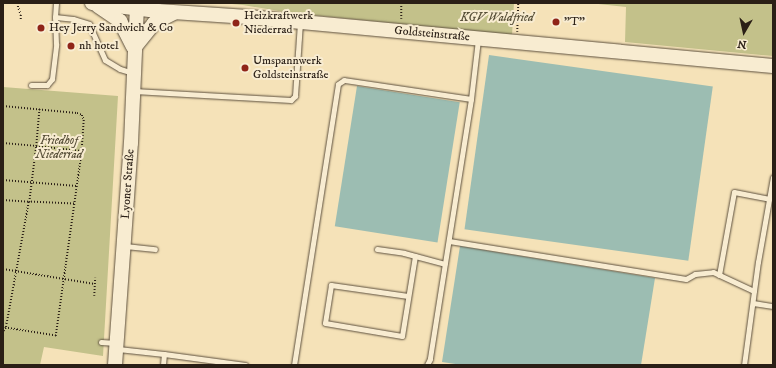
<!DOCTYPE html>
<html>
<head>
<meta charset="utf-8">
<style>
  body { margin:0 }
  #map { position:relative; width:776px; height:368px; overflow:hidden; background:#f5e2b8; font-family:"IM FELL DW Pica",serif }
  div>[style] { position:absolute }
  .green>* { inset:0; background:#c3c18a }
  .water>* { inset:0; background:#9cbdb2; transform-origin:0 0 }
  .path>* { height:1.5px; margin-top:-0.75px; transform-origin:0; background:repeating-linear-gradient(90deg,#2a1f16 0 1px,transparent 0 3px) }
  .roads { filter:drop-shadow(0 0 1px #5d503e) drop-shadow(0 0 1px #5d503e) }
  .lane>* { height:5px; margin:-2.5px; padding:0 2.5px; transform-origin:2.5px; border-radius:2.5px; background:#f8ecd1 }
  .secondary>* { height:14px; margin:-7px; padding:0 7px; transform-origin:7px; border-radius:7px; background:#f8ecd1 }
  .dots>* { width:11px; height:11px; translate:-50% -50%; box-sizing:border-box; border:2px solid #f8ecd1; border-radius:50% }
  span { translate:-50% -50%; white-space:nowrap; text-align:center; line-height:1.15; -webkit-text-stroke:4px #f8ecd1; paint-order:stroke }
  .poi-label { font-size:12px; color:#2a1f16 }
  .left { translate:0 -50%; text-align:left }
  .park-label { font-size:12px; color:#585039; font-style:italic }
  .street-label { font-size:12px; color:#2a1f16 }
  .frame { position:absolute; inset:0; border:4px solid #2a1f16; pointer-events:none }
  .north { position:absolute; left:724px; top:12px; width:40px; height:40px; -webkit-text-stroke:3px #f8ecd1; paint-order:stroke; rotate:189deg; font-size:11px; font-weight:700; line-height:16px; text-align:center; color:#2a1f16 }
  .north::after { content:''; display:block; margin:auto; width:14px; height:18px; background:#2a1f16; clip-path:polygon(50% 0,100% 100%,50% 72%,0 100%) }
</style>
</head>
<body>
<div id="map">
  <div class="green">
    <i style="clip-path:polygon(221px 3px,514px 3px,512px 35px,291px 13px,243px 5px)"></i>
    <i style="clip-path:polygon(589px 3px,773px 3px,773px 56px,625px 42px,626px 7px)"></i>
    <i style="clip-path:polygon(3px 87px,118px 96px,103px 356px,44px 347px,40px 365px,3px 365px)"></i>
  </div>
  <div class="water">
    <i style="left:489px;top:55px;width:226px;height:176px;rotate:8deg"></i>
    <i style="left:357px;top:86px;width:104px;height:142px;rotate:9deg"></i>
    <i style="clip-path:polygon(460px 246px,655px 278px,641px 365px,462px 365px,442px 362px)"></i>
  </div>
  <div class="path">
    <i style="left:18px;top:6px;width:9px;rotate:72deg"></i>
    <i style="left:21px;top:15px;width:6px;rotate:90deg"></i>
    <i style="left:401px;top:19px;width:16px;rotate:-90deg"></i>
    <i style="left:517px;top:32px;width:29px;rotate:-88deg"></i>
    <i style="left:3px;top:106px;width:74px;rotate:5.4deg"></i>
    <i style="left:77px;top:113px;width:5px;rotate:22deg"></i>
    <i style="left:82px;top:115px;width:5px;rotate:68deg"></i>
    <i style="left:84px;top:120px;width:31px;rotate:94deg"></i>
    <i style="left:82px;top:151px;width:187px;rotate:98deg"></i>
    <i style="left:56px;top:336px;width:51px;rotate:-170.9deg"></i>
    <i style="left:3px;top:143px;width:33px;rotate:5deg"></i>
    <i style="left:36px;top:146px;width:37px;rotate:-85deg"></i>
    <i style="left:3px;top:180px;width:74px;rotate:4.6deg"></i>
    <i style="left:3px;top:200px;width:26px;rotate:4deg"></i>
    <i style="left:29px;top:202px;width:128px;rotate:100.3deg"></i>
    <i style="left:6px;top:328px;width:5px;rotate:127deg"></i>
    <i style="left:74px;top:204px;width:45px;rotate:-177.5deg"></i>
    <i style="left:29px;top:202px;width:56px;rotate:-82.9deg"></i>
    <i style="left:36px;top:146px;width:46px;rotate:6.2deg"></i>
    <i style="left:3px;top:269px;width:93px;rotate:9.3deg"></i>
    <i style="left:94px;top:296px;width:18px;rotate:-87deg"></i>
  </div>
  <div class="roads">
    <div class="lane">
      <i style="left:56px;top:3px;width:14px;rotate:94deg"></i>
      <i style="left:55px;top:17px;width:18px;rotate:6deg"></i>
      <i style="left:73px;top:19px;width:17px;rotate:17deg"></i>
      <i style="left:89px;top:24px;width:39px;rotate:66deg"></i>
      <i style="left:105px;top:60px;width:17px;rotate:31deg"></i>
      <i style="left:120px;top:69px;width:14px;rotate:17deg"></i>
      <i style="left:31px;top:85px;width:16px"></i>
      <i style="left:47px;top:85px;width:8px;rotate:-50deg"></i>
      <i style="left:52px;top:79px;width:35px;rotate:-83deg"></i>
      <i style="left:56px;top:44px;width:27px;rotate:-92deg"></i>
      <i style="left:134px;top:91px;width:157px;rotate:3.3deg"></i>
      <i style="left:291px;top:100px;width:6px;rotate:-45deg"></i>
      <i style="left:295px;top:96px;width:73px;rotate:-86.1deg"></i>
      <i style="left:471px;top:99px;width:60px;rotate:-83.3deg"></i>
      <i style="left:449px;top:241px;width:240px;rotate:9.1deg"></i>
      <i style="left:686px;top:279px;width:10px;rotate:-29deg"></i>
      <i style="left:695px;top:274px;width:18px;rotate:-6deg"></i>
      <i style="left:713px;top:272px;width:45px;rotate:24.9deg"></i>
      <i style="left:125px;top:246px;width:30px;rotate:6deg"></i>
      <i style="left:377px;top:249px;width:27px;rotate:8deg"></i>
      <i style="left:404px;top:253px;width:42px;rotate:15deg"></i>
      <i style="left:719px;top:275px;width:84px;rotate:-79.8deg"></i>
      <i style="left:734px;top:192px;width:36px;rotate:11deg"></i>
      <i style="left:408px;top:296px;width:78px;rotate:-171.9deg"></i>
      <i style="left:331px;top:285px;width:38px;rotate:99deg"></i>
      <i style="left:325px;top:323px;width:78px;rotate:9.6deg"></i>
      <i style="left:402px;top:336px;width:81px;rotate:-80.8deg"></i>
      <i style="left:753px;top:303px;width:20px;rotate:9deg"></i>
      <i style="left:101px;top:342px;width:15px;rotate:4deg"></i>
      <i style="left:118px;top:349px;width:46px;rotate:6.2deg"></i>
      <i style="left:163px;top:365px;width:11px;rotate:-85deg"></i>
      <i style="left:164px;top:354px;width:82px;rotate:7.7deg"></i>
      <i style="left:294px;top:365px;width:284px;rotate:-81.1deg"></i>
      <i style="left:338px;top:84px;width:7px;rotate:-34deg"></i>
      <i style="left:344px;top:80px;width:128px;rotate:8.5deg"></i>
      <i style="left:471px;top:99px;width:263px;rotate:99deg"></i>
      <i style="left:430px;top:359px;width:7px;rotate:117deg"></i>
      <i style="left:744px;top:365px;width:104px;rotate:-82.3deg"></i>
      <i style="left:758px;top:262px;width:86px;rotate:-80deg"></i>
    </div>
    <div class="secondary">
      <i style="left:92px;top:3px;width:66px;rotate:6.9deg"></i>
      <i style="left:158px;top:11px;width:90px;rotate:3.8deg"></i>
      <i style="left:248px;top:17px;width:527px;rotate:5.33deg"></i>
      <i style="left:98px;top:6px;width:27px;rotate:34deg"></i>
      <i style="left:120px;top:21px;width:28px;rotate:63deg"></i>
      <i style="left:134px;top:48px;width:32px;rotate:-51deg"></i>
      <i style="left:154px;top:23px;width:22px;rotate:-27deg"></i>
      <i style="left:115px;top:365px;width:223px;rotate:-85.9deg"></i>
      <i style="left:131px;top:143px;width:140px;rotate:-87.5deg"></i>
    </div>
  </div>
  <div class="dots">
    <i style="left:556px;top:22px;background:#8f2418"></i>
    <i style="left:236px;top:23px;background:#8f2418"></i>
    <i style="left:41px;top:28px;background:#8f2418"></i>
    <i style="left:71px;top:46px;background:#8f2418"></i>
    <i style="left:245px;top:68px;background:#8f2418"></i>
  </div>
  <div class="poi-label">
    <span class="left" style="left:244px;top:23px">Heizkraftwerk<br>Niederrad</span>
    <span class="left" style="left:564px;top:22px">"T"</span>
    <span class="left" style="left:49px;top:28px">Hey Jerry Sandwich &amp; Co</span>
    <span class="left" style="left:79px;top:46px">nh hotel</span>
    <span class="left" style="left:253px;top:68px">Umspannwerk<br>Goldsteinstraße</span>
  </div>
  <div class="park-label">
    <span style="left:497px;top:18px">KGV Waldfried</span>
    <span style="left:59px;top:148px">Friedhof<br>Niederrad</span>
  </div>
  <div class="street-label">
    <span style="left:432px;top:34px;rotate:5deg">Goldsteinstraße</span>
    <span style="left:128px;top:184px;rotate:-86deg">Lyoner Straße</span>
  </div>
  <div class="frame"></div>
  <div class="north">N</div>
</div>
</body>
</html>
